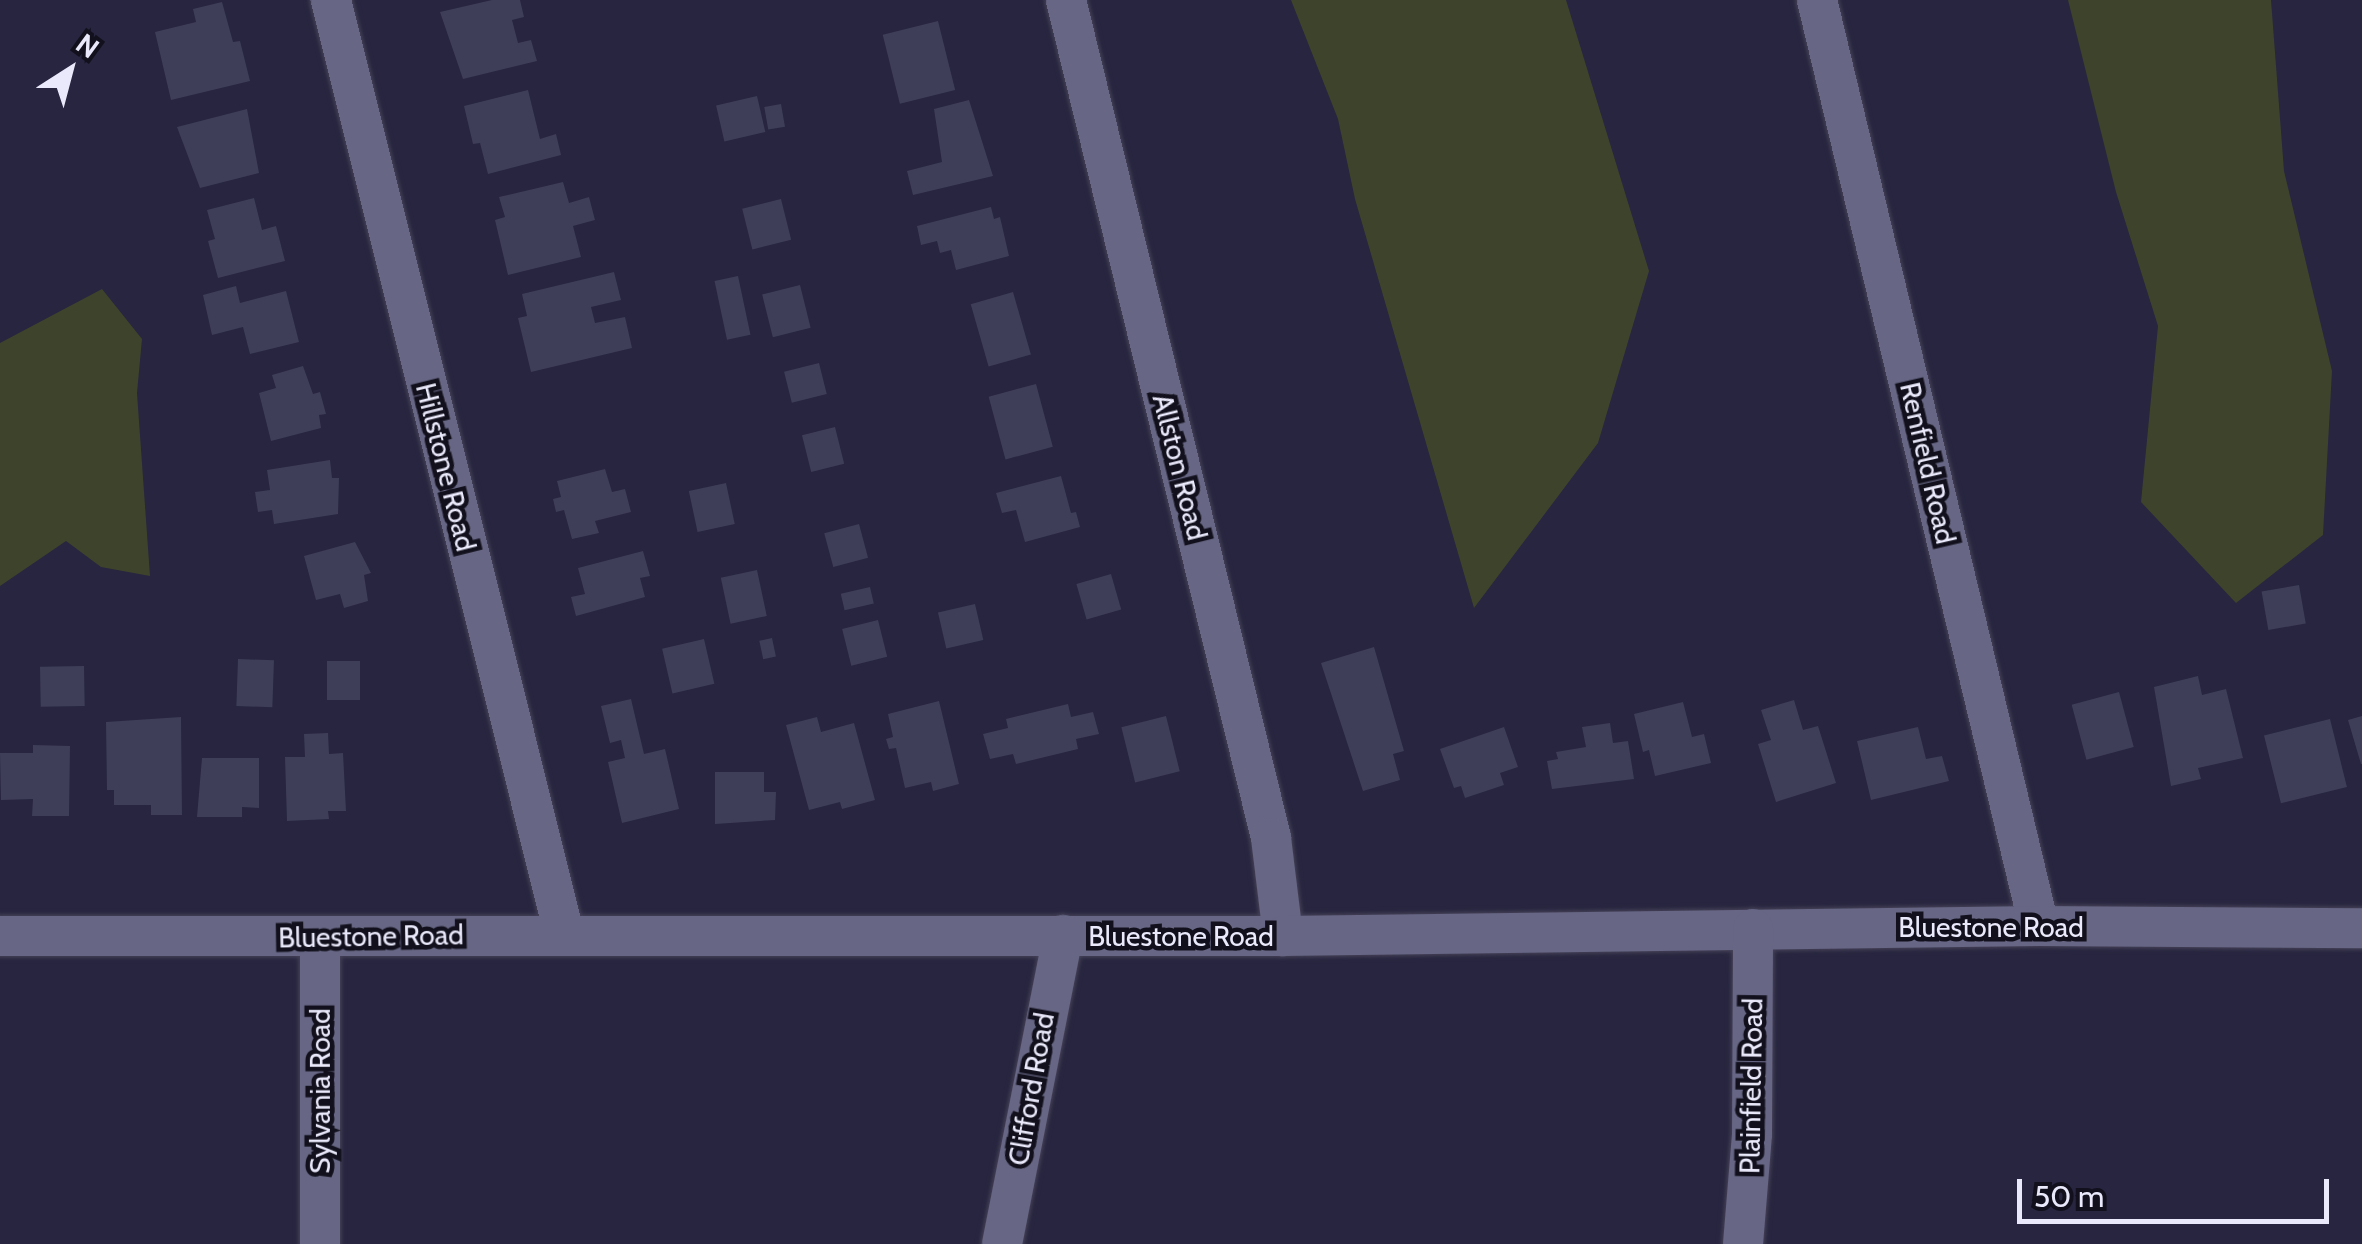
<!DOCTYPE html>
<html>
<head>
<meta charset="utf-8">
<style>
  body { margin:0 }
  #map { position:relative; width:2362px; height:1244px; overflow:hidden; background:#27253f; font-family:Cabin,sans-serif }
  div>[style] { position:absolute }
  .green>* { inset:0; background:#3e432c }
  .building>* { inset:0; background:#3f3e59; transform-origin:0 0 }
  .roads { filter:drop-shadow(0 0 2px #454258) drop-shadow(0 0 2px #454258) }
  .minor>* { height:40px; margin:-20px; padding:0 20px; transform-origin:20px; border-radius:20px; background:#676684 }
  span { translate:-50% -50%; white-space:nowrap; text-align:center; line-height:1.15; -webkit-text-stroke:9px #11101c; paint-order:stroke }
  .street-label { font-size:28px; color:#eae9fb }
  .north { position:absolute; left:20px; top:20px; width:100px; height:100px; -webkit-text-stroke:8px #11101c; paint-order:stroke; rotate:36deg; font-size:28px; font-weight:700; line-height:40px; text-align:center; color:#eae9fb }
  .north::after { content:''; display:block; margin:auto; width:35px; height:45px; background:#eae9fb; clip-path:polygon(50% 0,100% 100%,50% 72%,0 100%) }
  .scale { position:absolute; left:2017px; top:1179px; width:312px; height:45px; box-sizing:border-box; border:5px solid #eae9fb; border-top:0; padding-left:12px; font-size:30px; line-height:35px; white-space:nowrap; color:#eae9fb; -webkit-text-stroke:8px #11101c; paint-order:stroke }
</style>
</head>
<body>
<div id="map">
  <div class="green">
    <i style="clip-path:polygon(1291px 0,1566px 0,1649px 271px,1598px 443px,1474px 608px,1355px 199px,1338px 119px)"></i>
    <i style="clip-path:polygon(2068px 0,2271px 0,2284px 171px,2332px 371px,2323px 535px,2236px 603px,2141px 502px,2158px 326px,2116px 192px)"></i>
    <i style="clip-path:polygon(102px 289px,142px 339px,137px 393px,150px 576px,101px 567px,66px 541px,0 586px,0 343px)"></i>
  </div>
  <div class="building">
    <i style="clip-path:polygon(492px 0,520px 0,524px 17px,512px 20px,518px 43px,531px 40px,537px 61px,463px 79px,440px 12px)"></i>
    <i style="clip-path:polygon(222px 2px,233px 42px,240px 41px,250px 81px,171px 100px,155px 32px,196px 22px,193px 9px)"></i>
    <i style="left:938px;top:21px;width:71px;height:57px;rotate:76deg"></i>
    <i style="clip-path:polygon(528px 90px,540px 139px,556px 134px,561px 155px,488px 174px,480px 143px,473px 144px,464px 106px)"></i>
    <i style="left:757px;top:96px;width:37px;height:42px;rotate:77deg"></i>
    <i style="clip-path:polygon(969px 100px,993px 176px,913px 195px,907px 171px,942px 162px,934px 109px)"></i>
    <i style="left:781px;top:104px;width:23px;height:17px;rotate:80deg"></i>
    <i style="clip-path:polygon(247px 109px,259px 173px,200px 188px,177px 127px)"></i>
    <i style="clip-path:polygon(563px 182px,569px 203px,589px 197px,595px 220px,573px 226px,581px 257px,508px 275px,495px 220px,505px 217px,499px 197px)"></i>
    <i style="clip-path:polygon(254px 198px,262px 230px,276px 226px,285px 261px,218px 278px,208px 241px,215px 239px,207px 210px)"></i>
    <i style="left:781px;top:199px;width:42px;height:40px;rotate:76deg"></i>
    <i style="clip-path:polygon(991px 207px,994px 219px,1000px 217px,1009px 256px,956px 270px,951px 250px,940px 253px,937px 241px,921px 245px,917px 226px)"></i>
    <i style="clip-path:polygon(614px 272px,621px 300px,591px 307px,595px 323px,625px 317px,632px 348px,531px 372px,518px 318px,527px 316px,522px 294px)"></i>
    <i style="left:738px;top:276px;width:60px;height:24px;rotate:78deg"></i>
    <i style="left:800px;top:285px;width:44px;height:39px;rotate:76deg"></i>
    <i style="clip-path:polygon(236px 286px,240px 303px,286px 291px,299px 342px,250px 354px,243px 327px,212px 335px,203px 295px)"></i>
    <i style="left:1013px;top:292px;width:65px;height:44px;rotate:74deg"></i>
    <i style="left:819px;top:363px;width:32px;height:36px;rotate:76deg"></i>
    <i style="clip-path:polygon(303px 366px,313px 394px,320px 392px,326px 414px,319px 415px,321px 428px,271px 441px,259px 393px,276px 388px,272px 375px)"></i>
    <i style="left:1036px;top:384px;width:65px;height:49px;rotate:75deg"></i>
    <i style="left:835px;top:427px;width:38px;height:34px;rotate:76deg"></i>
    <i style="clip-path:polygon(330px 460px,332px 478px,339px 478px,338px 514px,274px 524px,272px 510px,258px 512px,255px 492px,270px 490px,267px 470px)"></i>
    <i style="clip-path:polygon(605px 469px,612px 492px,625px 489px,631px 512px,595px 521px,599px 533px,572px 539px,564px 510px,556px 512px,553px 499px,561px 497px,557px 481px)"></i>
    <i style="clip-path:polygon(1061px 476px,1071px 513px,1076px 512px,1080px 527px,1025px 542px,1016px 510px,1002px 513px,996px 493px)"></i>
    <i style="left:726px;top:483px;width:42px;height:38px;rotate:78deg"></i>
    <i style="left:859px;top:524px;width:35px;height:36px;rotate:75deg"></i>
    <i style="clip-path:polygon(355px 542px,371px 573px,364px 575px,368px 601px,344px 608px,340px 594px,316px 600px,304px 556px)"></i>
    <i style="clip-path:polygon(643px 551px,650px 576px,640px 578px,645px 597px,576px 616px,571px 597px,585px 594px,578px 568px)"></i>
    <i style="left:757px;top:570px;width:47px;height:37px;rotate:78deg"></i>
    <i style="left:1111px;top:574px;width:37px;height:36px;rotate:74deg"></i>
    <i style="left:2299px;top:585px;width:39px;height:38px;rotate:80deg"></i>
    <i style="left:870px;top:587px;width:17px;height:30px;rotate:77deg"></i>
    <i style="left:975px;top:604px;width:37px;height:38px;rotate:77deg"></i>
    <i style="left:878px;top:620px;width:38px;height:37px;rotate:76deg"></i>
    <i style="left:772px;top:638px;width:19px;height:13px;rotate:78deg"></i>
    <i style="left:704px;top:639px;width:46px;height:43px;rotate:77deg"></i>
    <i style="clip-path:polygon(1374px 647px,1404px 751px,1393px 754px,1400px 780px,1363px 791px,1321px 663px)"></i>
    <i style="left:238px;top:659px;width:36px;height:47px;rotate:2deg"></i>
    <i style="left:327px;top:661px;width:33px;height:39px"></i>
    <i style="left:84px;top:666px;width:40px;height:44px;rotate:89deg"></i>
    <i style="clip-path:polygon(2198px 676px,2202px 695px,2226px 689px,2243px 758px,2198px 768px,2201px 779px,2171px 786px,2154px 687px)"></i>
    <i style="left:2119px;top:692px;width:57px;height:49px;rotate:75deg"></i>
    <i style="clip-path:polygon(631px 699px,644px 754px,665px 749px,679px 809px,622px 823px,608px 762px,625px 758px,621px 740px,610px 743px,601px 706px)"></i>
    <i style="clip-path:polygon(1794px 700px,1803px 730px,1818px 726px,1836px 783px,1776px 802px,1758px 744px,1771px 740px,1761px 710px)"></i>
    <i style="clip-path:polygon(939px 701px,959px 784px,933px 791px,931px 782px,905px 788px,896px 748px,889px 749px,886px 739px,893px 737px,888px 714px)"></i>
    <i style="clip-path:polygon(1683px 702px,1692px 737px,1704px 734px,1711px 763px,1655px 776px,1649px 750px,1643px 752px,1634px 714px)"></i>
    <i style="clip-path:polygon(1068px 704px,1071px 717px,1093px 712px,1099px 734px,1076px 739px,1078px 749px,1016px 764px,1013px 754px,990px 759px,983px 734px,1008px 728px,1006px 719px)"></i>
    <i style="left:1166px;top:716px;width:57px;height:46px;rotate:76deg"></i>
    <i style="clip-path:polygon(2362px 716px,2362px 764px,2361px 764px,2348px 720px)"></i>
    <i style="clip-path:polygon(181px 717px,182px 815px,151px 815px,151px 805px,114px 805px,114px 790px,107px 790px,106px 722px)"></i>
    <i style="clip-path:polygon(817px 717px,821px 732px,854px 723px,875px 800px,842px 809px,840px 802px,809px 810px,786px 725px)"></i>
    <i style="left:2330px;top:719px;width:70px;height:68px;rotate:76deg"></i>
    <i style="clip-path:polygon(1610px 723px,1613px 743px,1628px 741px,1634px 779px,1552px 789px,1547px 761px,1558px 759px,1556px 752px,1586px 747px,1582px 727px)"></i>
    <i style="clip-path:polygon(1504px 727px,1518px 767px,1500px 773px,1504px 785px,1465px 798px,1461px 786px,1454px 788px,1440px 749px)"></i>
    <i style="clip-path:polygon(1918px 727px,1926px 759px,1942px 756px,1949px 781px,1871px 800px,1857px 741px)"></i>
    <i style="clip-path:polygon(328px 733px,329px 754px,343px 753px,346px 811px,328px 811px,329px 819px,287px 821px,285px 757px,305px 757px,304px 734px)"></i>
    <i style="clip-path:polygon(33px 745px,70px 746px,69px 816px,32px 816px,33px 799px,1px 800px,0 753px,33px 753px)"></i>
    <i style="clip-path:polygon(202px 758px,259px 758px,259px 808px,242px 807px,242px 817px,197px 817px)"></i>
    <i style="clip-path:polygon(715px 772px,764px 772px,764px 792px,776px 792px,775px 820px,715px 824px)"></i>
  </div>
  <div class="roads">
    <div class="minor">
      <i style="left:331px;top:0;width:962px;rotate:75.98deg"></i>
      <i style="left:1066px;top:0;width:863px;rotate:76.25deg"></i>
      <i style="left:1271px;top:838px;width:99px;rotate:83deg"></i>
      <i style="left:1817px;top:0;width:952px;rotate:76.52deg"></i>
      <i style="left:0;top:936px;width:1283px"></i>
      <i style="left:1283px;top:936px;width:756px;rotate:-0.76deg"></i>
      <i style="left:2039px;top:926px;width:323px;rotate:0.4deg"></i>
      <i style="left:320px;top:1244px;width:307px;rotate:-90deg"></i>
      <i style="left:1002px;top:1244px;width:315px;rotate:-78.8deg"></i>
      <i style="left:1743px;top:1244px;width:110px;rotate:-85.3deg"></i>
      <i style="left:1752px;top:1134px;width:205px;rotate:-89.7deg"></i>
    </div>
  </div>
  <div class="street-label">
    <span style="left:1928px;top:463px;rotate:77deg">Renfield Road</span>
    <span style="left:446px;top:467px;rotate:76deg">Hillstone Road</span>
    <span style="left:1180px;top:467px;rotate:76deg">Allston Road</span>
    <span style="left:1991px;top:927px">Bluestone Road</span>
    <span style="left:371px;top:936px;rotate:-1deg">Bluestone Road</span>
    <span style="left:1181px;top:936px">Bluestone Road</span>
    <span style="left:1751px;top:1086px;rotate:-89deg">Plainfield Road</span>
    <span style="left:1031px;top:1089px;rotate:-80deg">Clifford Road</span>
    <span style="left:320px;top:1091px;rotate:-90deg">Sylvania Road</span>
  </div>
  <div class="north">N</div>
  <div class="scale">50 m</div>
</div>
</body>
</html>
